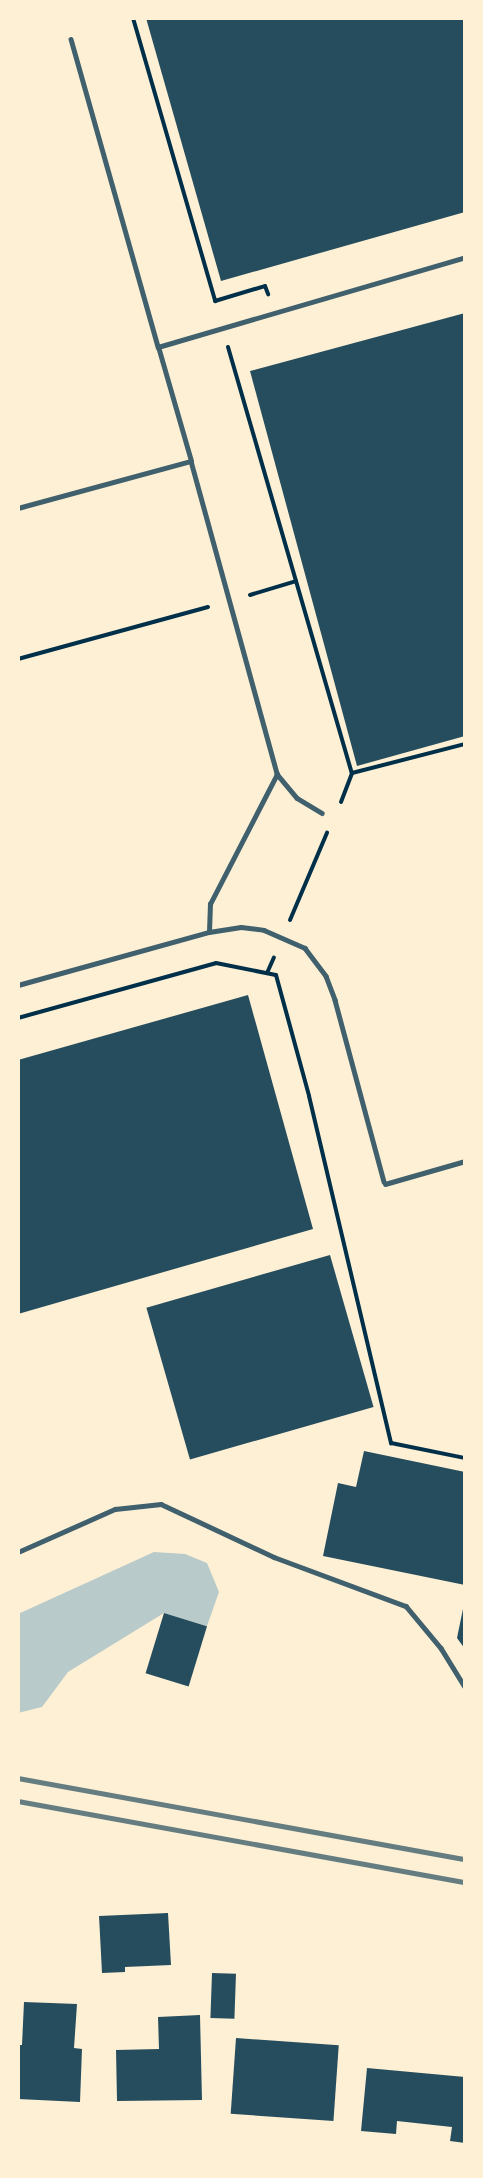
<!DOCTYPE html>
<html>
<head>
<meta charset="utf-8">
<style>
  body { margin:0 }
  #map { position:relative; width:483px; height:2178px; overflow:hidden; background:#fdf0d5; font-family:"Libre Baskerville",serif }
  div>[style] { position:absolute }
  .green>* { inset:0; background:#b9caca }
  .building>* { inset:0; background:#264d5e; transform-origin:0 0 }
  .path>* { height:4px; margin:-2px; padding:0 2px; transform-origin:2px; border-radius:2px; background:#003049 }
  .service>* { height:4.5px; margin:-2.25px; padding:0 2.25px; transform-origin:2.25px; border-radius:2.25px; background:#3f606c }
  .rail>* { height:4.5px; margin:-2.25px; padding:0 2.25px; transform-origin:2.25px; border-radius:2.25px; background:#657d81 }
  span { translate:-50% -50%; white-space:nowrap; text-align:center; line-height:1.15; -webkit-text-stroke:6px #fdf0d5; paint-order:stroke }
  .frame { position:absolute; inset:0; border:20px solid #fdf0d5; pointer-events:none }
</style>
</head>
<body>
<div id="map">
  <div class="green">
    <i style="clip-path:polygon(154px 1552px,185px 1554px,207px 1563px,219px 1592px,207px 1626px,164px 1613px,68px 1672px,42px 1707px,18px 1713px,18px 1614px)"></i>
  </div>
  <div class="building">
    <i style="clip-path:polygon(146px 18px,465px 18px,465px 212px,221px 281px)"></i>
    <i style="clip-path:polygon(465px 313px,465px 736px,357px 766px,250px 371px)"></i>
    <i style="clip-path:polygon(248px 995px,313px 1229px,18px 1314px,18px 1060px)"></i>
    <i style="left:330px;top:1255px;width:158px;height:191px;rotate:74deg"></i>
    <i style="clip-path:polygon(364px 1451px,465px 1472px,465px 1585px,323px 1556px,338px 1483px,356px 1487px)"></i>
    <i style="clip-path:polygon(464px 1604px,465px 1604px,465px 1649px,457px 1638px)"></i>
    <i style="left:164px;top:1613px;width:45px;height:63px;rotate:17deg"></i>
    <i style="clip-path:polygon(168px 1913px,171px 1965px,125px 1967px,125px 1972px,102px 1973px,99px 1916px)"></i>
    <i style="left:212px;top:1973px;width:24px;height:45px;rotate:2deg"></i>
    <i style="clip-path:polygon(24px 2002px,77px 2004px,74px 2048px,82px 2049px,80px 2102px,18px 2099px,18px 2045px,22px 2045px)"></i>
    <i style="clip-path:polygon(200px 2015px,202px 2100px,117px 2101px,116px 2050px,159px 2049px,158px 2017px)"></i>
    <i style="left:236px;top:2038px;width:103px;height:76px;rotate:4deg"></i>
    <i style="clip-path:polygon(367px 2068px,465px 2077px,465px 2143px,450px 2141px,452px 2127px,397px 2121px,396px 2134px,361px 2131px)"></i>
  </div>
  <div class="path">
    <i style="left:133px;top:18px;width:295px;rotate:73.8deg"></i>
    <i style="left:215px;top:301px;width:52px;rotate:-16.7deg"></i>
    <i style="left:265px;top:286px;width:9px;rotate:69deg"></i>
    <i style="left:228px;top:347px;width:444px;rotate:73.8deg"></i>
    <i style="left:352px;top:773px;width:117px;rotate:-14.4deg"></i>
    <i style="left:250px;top:595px;width:48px;rotate:-16.9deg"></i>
    <i style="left:18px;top:659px;width:197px;rotate:-15.3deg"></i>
    <i style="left:341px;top:802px;width:31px;rotate:-69deg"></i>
    <i style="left:290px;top:920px;width:95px;rotate:-67deg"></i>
    <i style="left:267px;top:973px;width:17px;rotate:-66deg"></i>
    <i style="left:18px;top:1018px;width:205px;rotate:-15.5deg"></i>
    <i style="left:216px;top:963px;width:61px;rotate:11.3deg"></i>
    <i style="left:276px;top:975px;width:125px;rotate:74.7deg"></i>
    <i style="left:309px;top:1096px;width:357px;rotate:76.7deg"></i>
    <i style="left:391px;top:1443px;width:76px;rotate:11.5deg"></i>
  </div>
  <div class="service">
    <i style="left:71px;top:39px;width:320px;rotate:74.2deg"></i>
    <i style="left:191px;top:461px;width:325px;rotate:74.6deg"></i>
    <i style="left:18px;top:508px;width:179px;rotate:-15.2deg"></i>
    <i style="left:191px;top:461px;width:119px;rotate:-106.1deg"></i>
    <i style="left:158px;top:347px;width:320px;rotate:-16.3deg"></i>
    <i style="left:209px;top:932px;width:28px;rotate:-88deg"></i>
    <i style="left:210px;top:904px;width:146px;rotate:-62.7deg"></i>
    <i style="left:277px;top:774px;width:31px;rotate:50deg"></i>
    <i style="left:297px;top:798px;width:29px;rotate:31deg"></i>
    <i style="left:18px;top:985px;width:198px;rotate:-15.5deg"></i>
    <i style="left:209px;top:932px;width:32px;rotate:-9deg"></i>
    <i style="left:241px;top:927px;width:23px;rotate:7deg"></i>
    <i style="left:264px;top:930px;width:45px;rotate:23.7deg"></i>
    <i style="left:305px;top:948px;width:35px;rotate:53deg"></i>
    <i style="left:326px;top:976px;width:26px;rotate:69deg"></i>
    <i style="left:335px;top:1000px;width:188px;rotate:74.9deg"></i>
    <i style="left:385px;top:1184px;width:83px;rotate:-16deg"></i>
    <i style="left:18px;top:1552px;width:106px;rotate:-23.9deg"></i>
    <i style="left:115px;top:1509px;width:46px;rotate:-6.2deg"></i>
    <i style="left:161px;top:1504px;width:125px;rotate:25.1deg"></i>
    <i style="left:274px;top:1557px;width:141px;rotate:20.4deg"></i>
    <i style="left:406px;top:1606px;width:55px;rotate:50.2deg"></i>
    <i style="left:441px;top:1648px;width:46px;rotate:58.4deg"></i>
  </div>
  <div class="rail">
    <i style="left:18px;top:1778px;width:454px;rotate:10.3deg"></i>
    <i style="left:18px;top:1801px;width:454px;rotate:10.3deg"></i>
  </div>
  <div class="frame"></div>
</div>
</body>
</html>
